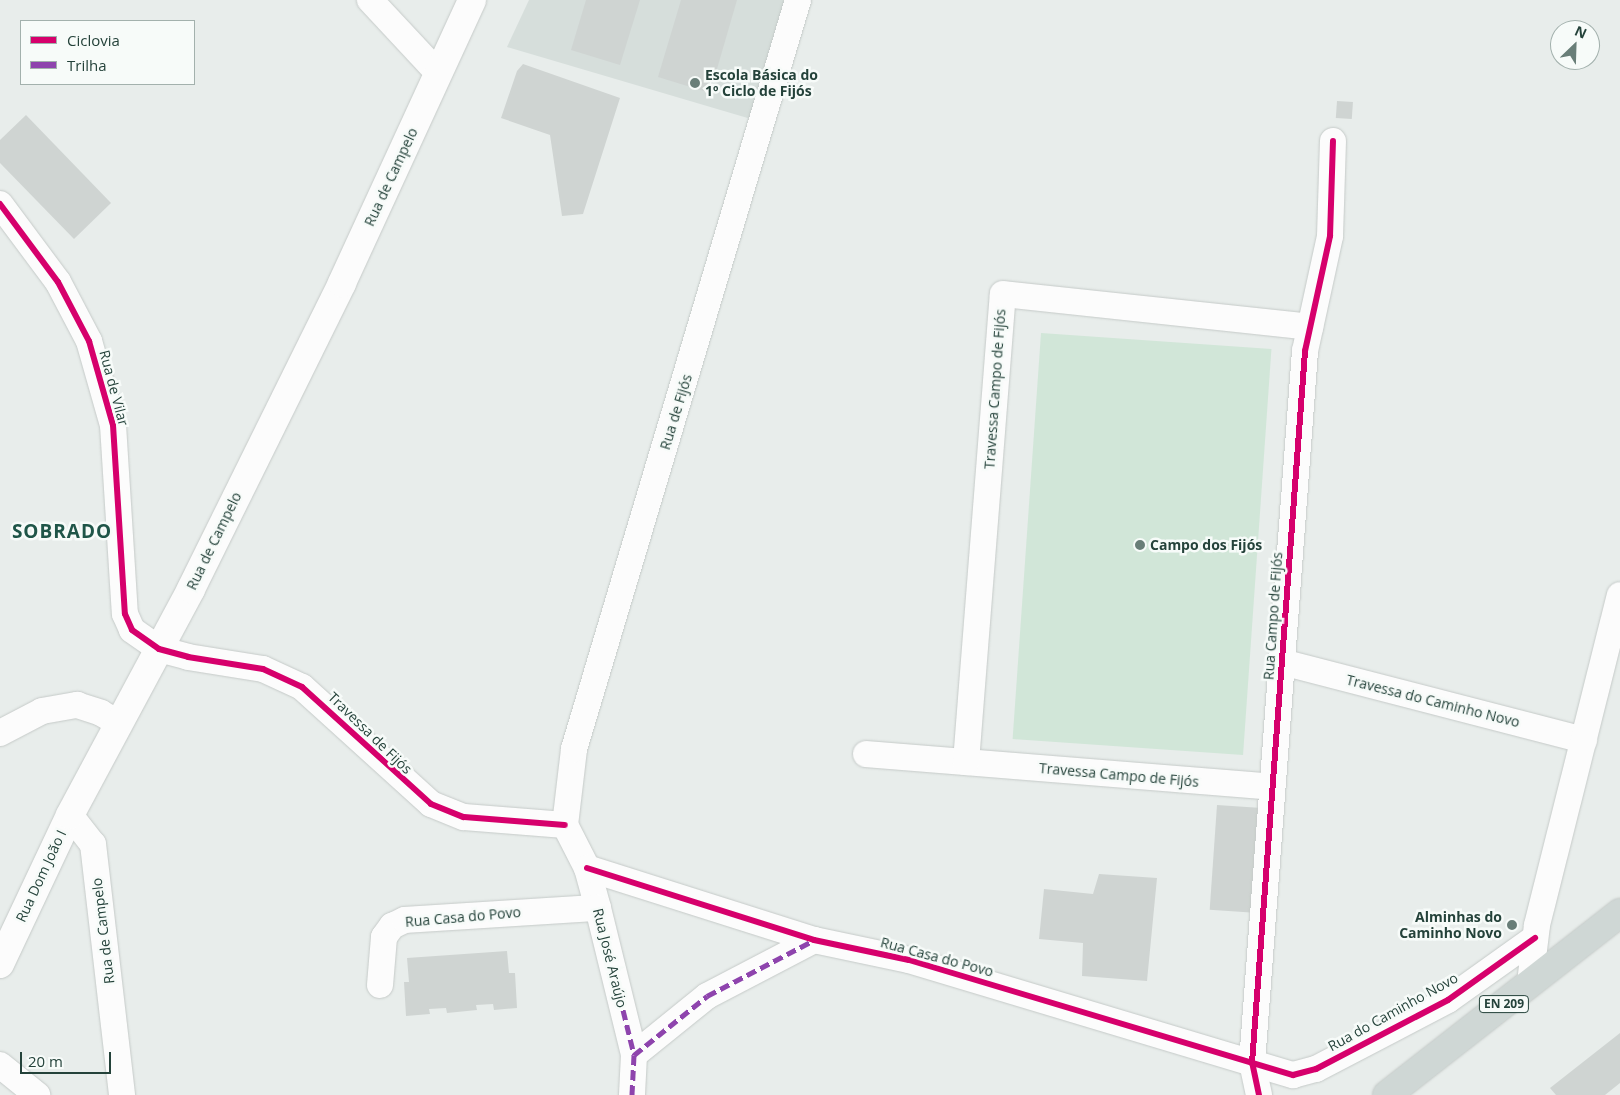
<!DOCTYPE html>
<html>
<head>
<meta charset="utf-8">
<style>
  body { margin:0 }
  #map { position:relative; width:1620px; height:1095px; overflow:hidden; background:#e8edeb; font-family:"Open Sans",sans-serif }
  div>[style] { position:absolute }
  .built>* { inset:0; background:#d6dedb }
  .green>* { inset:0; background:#d1e6d8; transform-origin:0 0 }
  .building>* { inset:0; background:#cfd4d2; transform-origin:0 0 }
  .roads { filter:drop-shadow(0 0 1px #c5cac8) drop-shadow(0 0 1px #c5cac8) }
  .street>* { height:26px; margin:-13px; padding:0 13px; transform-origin:13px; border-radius:13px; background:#fcfcfc }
  .secondary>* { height:28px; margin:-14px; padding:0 14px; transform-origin:14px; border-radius:14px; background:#fcfcfc }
  .primary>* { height:28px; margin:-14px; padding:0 14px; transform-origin:14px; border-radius:14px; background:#cfd7d5 }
  .quiet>* { height:5px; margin-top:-2.5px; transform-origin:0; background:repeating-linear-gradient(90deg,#8e44ad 0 10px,transparent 0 15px) }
  .cycleway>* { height:6px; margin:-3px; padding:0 3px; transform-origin:3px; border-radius:3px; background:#d6006c }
  .dots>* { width:14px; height:14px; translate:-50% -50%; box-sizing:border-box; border:2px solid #f7fbf9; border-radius:50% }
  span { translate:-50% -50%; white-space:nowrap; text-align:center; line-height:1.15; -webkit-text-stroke:5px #f7fbf9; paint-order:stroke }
  .shield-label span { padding:1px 4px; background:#f7fbf9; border:1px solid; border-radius:4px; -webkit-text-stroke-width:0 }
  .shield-label { font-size:12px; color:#24423a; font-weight:700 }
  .poi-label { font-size:14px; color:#24423a; font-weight:700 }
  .left { translate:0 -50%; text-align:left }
  .right { translate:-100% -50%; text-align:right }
  .street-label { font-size:14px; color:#24423a }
  .district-label { font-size:19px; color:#1f5548; font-weight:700; letter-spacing:1px }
  .legend { position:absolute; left:20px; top:20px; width:175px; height:65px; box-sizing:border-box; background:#f7fbf9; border:1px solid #a3b1ad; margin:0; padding:6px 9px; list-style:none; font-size:15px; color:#24423a }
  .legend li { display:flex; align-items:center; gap:10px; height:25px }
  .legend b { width:25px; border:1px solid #a3b1ad }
  .north { position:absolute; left:1550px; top:20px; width:50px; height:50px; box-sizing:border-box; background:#f7fbf9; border:1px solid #a3b1ad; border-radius:50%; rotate:24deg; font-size:14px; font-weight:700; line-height:20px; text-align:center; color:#24423a }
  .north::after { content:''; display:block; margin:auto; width:18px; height:22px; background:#697e78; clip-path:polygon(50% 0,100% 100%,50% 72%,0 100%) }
  .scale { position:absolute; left:20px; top:1052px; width:91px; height:22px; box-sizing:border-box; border:2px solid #24423a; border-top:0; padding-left:6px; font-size:15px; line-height:18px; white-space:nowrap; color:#24423a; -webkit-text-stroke:4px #f7fbf9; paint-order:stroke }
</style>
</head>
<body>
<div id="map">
  <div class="built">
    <i style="clip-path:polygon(529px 0,787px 0,751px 119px,507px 47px)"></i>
  </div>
  <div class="green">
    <i style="left:1041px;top:333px;width:231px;height:407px;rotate:4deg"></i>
  </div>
  <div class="building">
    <i style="clip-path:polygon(586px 0,640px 0,620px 65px,571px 50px)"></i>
    <i style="clip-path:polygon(681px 0,737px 0,710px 93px,658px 77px)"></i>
    <i style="clip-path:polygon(523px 64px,620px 98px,583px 214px,562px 216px,550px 135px,501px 118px,517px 71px)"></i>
    <i style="left:1337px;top:101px;width:16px;height:17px;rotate:4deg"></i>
    <i style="clip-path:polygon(26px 115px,111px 203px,74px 239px,0 163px,0 140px)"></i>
    <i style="left:1217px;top:805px;width:41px;height:105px;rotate:4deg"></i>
    <i style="clip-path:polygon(1099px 874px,1157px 878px,1147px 981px,1082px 976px,1083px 943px,1039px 939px,1044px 889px,1093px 894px)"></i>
    <i style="clip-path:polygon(507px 951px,509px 973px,515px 973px,517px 1008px,494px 1010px,493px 1004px,476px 1005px,477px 1010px,447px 1013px,446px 1008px,429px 1009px,430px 1014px,406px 1016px,404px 982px,409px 982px,407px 958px)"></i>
    <i style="clip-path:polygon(1620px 1033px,1620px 1083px,1605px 1095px,1556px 1095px,1550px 1088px)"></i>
  </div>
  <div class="roads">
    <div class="street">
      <i style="left:370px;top:0;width:100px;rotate:47deg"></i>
      <i style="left:0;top:204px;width:97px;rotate:53.4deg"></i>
      <i style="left:58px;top:282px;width:67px;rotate:62.3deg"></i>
      <i style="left:89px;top:341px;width:87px;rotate:74.1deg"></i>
      <i style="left:113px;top:425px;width:189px;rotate:86.4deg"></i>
      <i style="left:125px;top:614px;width:17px;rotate:66deg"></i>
      <i style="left:132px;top:630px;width:33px;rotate:35deg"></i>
      <i style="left:159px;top:649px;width:30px;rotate:15deg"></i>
      <i style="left:188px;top:657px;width:76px;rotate:9.1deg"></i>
      <i style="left:263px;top:669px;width:43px;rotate:24.8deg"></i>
      <i style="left:302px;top:687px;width:174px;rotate:42.2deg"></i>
      <i style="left:431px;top:804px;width:35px;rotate:22deg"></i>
      <i style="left:464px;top:817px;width:101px;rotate:4.5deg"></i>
      <i style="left:1282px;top:662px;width:312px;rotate:14.5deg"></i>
      <i style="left:0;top:733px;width:47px;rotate:-27.6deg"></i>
      <i style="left:42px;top:711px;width:36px;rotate:-10deg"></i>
      <i style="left:77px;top:705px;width:25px;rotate:18deg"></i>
      <i style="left:101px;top:713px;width:20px;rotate:30deg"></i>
      <i style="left:866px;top:754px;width:407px;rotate:4.6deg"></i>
      <i style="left:966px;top:762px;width:469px;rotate:-85.5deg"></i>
      <i style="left:1003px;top:294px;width:309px;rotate:6.1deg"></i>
      <i style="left:70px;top:815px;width:37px;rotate:52deg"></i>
      <i style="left:93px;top:844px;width:253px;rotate:83.4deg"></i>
      <i style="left:565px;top:825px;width:77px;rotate:-83.2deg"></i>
      <i style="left:574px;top:749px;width:782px;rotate:-73.35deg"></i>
      <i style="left:565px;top:825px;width:48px;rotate:62.9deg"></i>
      <i style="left:587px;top:868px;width:41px;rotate:74.6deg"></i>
      <i style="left:598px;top:908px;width:151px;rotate:76.2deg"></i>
      <i style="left:634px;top:1055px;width:40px;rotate:92.9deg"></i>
      <i style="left:587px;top:868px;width:238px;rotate:17.6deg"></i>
      <i style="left:814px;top:940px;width:97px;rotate:11.9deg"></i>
      <i style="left:909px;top:960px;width:401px;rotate:16.7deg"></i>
      <i style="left:1293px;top:1075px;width:24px;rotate:-15deg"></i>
      <i style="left:1316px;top:1069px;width:149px;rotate:-27.6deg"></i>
      <i style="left:1448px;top:1000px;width:107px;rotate:-35.5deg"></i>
      <i style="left:1530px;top:983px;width:58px;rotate:-83.1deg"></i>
      <i style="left:1537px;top:925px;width:340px;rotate:-75.9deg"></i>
      <i style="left:380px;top:985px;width:48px;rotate:-85.2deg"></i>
      <i style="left:384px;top:937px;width:14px;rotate:-54deg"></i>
      <i style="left:392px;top:926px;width:14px;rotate:-25deg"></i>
      <i style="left:405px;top:920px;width:193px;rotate:-3.6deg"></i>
      <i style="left:634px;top:1055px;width:94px;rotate:-38.9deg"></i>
      <i style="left:707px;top:996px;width:121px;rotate:-27.6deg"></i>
      <i style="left:0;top:1065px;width:48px;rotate:39deg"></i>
      <i style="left:1259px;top:1095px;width:33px;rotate:-102deg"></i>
      <i style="left:1252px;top:1063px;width:714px;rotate:-85.74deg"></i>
      <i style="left:1305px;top:351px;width:118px;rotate:-77.7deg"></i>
      <i style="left:1330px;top:236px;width:95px;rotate:-88.2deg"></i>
    </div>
    <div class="secondary">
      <i style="left:0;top:964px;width:165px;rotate:-64.8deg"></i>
      <i style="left:70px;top:815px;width:256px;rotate:-61.8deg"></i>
      <i style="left:191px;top:589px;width:341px;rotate:-63.7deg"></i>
      <i style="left:342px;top:283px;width:311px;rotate:-65.3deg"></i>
    </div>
    <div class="primary">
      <i style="left:1387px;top:1095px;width:296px;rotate:-38deg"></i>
    </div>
  </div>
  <div class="quiet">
    <i style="left:598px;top:908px;width:151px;rotate:76.2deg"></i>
    <i style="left:634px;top:1055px;width:40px;rotate:92.9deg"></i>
    <i style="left:634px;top:1055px;width:94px;rotate:-38.9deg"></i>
    <i style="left:707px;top:996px;width:121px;rotate:-27.6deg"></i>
  </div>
  <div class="cycleway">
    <i style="left:0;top:204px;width:97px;rotate:53.4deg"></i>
    <i style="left:58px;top:282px;width:67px;rotate:62.3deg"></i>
    <i style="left:89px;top:341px;width:87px;rotate:74.1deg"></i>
    <i style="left:113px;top:425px;width:189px;rotate:86.4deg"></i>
    <i style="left:125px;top:614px;width:17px;rotate:66deg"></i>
    <i style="left:132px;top:630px;width:33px;rotate:35deg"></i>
    <i style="left:159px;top:649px;width:30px;rotate:15deg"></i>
    <i style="left:188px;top:657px;width:76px;rotate:9.1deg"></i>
    <i style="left:263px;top:669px;width:43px;rotate:24.8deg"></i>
    <i style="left:302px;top:687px;width:174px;rotate:42.2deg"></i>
    <i style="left:431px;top:804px;width:35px;rotate:22deg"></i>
    <i style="left:464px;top:817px;width:101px;rotate:4.5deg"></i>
    <i style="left:587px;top:868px;width:238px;rotate:17.6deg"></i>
    <i style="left:814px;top:940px;width:97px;rotate:11.9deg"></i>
    <i style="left:909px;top:960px;width:401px;rotate:16.7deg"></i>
    <i style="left:1293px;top:1075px;width:24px;rotate:-15deg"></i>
    <i style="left:1316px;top:1069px;width:149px;rotate:-27.6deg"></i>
    <i style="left:1448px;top:1000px;width:107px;rotate:-35.5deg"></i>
    <i style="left:1259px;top:1095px;width:33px;rotate:-102deg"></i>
    <i style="left:1252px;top:1063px;width:714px;rotate:-85.74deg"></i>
    <i style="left:1305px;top:351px;width:118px;rotate:-77.7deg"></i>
    <i style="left:1330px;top:236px;width:95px;rotate:-88.2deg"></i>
  </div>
  <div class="dots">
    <i style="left:695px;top:83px;background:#697e78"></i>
    <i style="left:1140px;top:545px;background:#697e78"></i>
    <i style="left:1512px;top:925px;background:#697e78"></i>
  </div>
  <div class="shield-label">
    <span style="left:1504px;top:1004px">EN 209</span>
  </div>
  <div class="poi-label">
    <span class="left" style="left:705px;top:83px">Escola Básica do<br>1º Ciclo de Fijós</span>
    <span class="left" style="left:1150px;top:545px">Campo dos Fijós</span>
    <span class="right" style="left:1502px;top:925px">Alminhas do<br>Caminho Novo</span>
  </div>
  <div class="street-label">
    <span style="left:391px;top:177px;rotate:-65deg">Rua de Campelo</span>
    <span style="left:114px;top:388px;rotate:75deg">Rua de Vilar</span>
    <span style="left:995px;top:389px;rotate:-86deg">Travessa Campo de Fijós</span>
    <span style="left:676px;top:412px;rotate:-73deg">Rua de Fijós</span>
    <span style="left:214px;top:541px;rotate:-64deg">Rua de Campelo</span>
    <span style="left:1273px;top:616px;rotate:-86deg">Rua Campo de Fijós</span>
    <span style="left:1433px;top:701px;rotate:14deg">Travessa do Caminho Novo</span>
    <span style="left:370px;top:733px;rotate:44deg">Travessa de Fijós</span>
    <span style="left:1119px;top:775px;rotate:5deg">Travessa Campo de Fijós</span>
    <span style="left:41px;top:876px;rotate:-65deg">Rua Dom João I</span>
    <span style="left:463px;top:917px;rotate:-5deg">Rua Casa do Povo</span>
    <span style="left:103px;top:931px;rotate:-97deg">Rua de Campelo</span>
    <span style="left:937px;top:957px;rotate:15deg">Rua Casa do Povo</span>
    <span style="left:610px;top:958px;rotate:76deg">Rua José Araújo</span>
    <span style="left:1393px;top:1012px;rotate:-29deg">Rua do Caminho Novo</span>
  </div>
  <div class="district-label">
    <span style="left:62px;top:532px">SOBRADO</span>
  </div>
  <ul class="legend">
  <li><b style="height:6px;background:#d6006c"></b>Ciclovia</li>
  <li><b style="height:6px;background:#8e44ad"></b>Trilha</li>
  </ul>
  <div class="north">N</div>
  <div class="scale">20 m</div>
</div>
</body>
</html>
